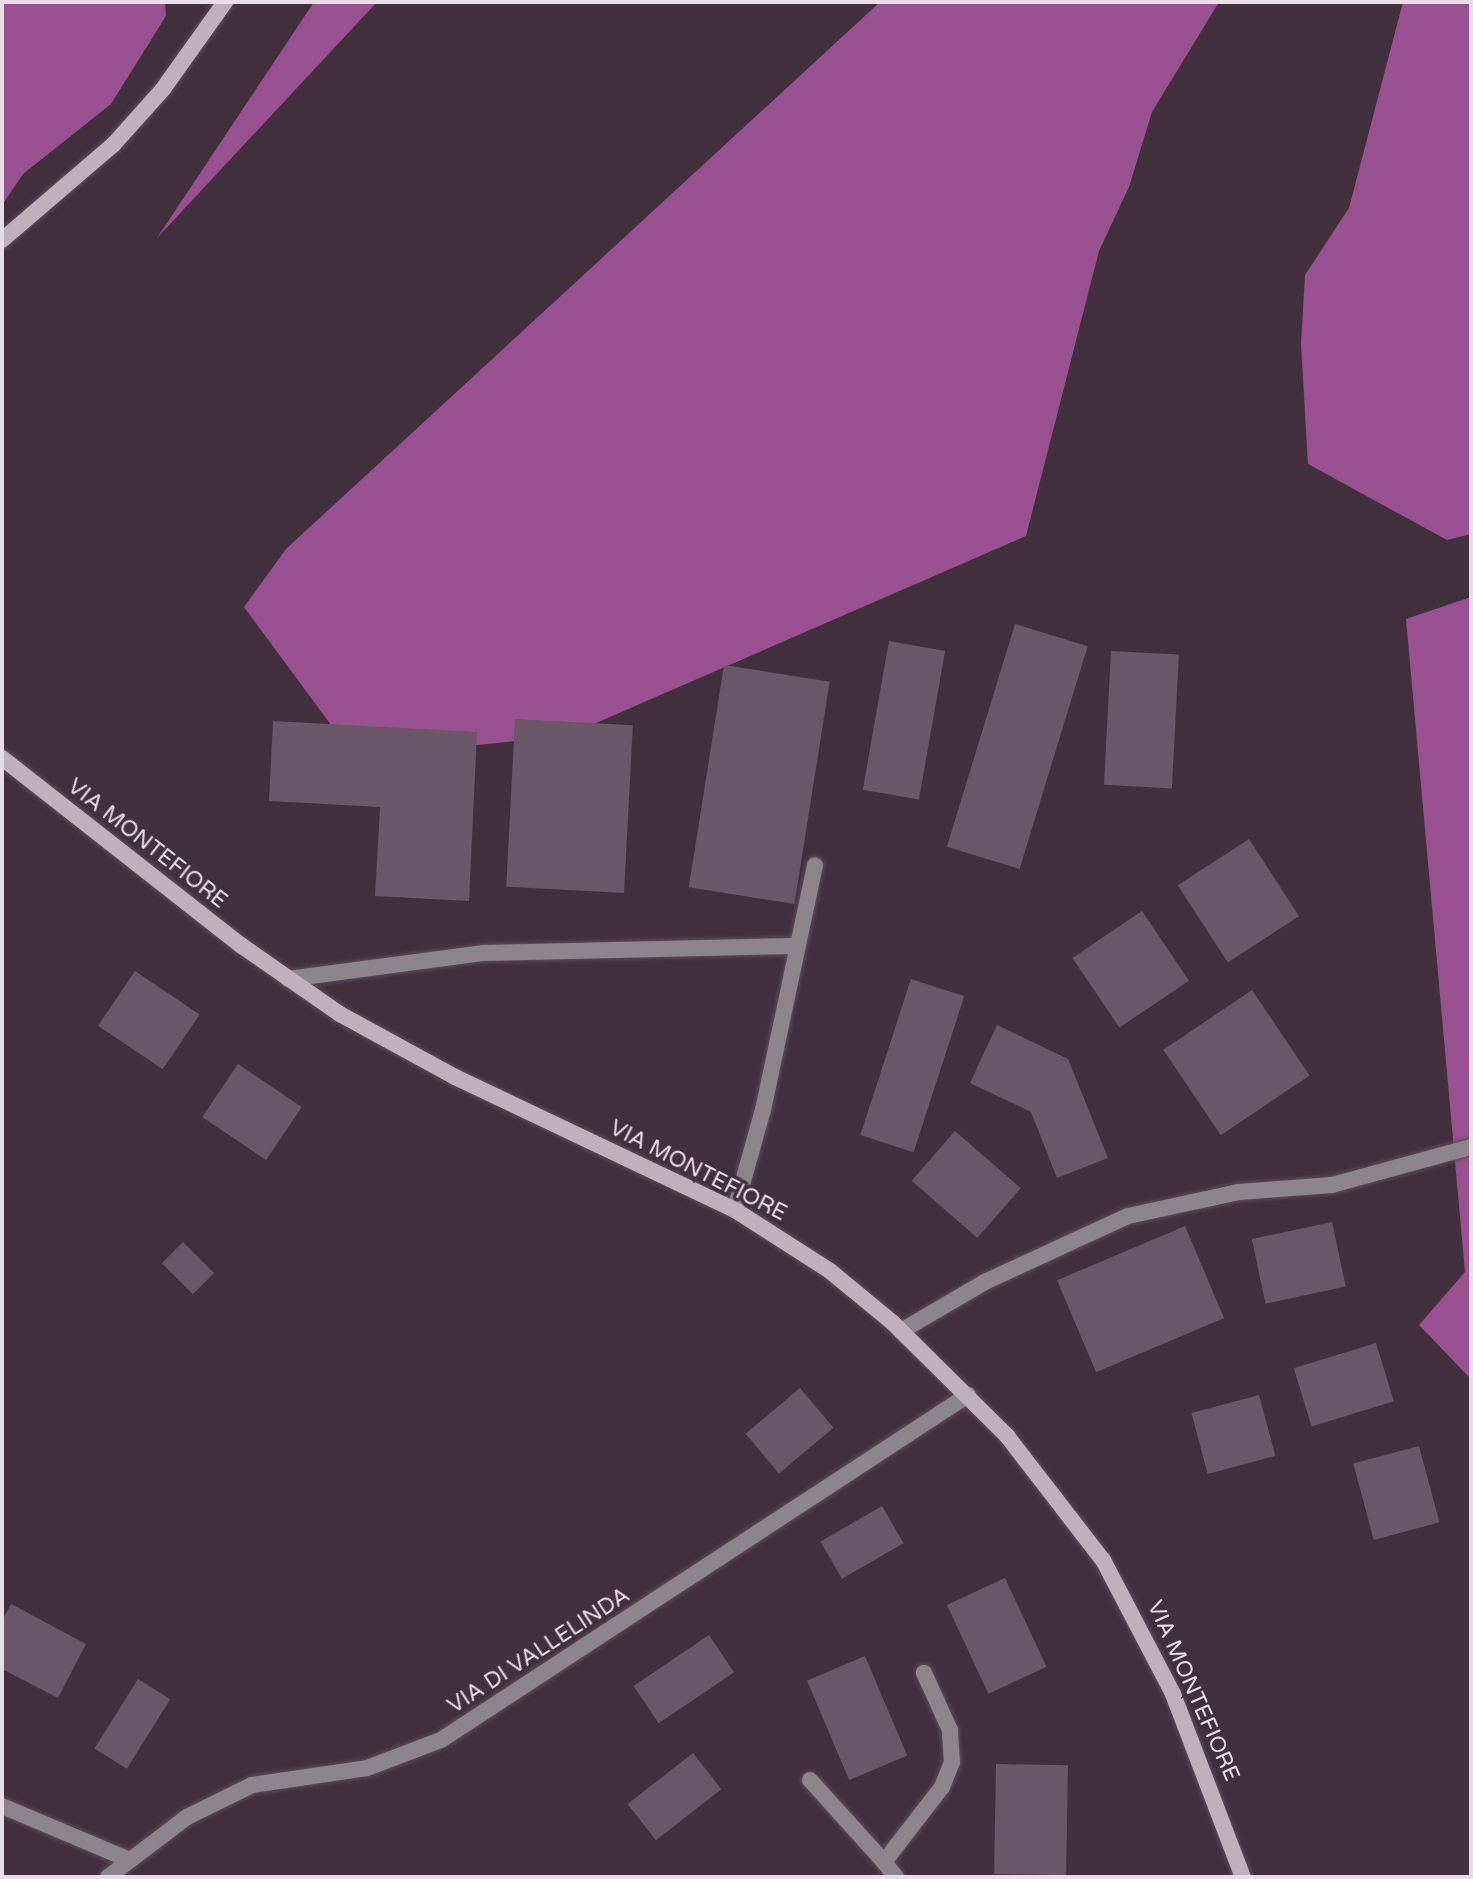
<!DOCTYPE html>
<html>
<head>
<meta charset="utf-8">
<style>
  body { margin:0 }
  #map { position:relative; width:1473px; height:1879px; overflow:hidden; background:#42303f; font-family:"Varela Round",sans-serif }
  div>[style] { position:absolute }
  .forest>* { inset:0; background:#9a5191 }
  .building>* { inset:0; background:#6a5767; transform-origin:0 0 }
  .roads { filter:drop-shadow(0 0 2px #5d4c5a) drop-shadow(0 0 2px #5d4c5a) }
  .street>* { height:16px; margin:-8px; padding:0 8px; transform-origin:8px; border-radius:8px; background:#8e848c }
  .secondary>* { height:16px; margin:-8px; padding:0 8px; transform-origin:8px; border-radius:8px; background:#bfb0bc }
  span { translate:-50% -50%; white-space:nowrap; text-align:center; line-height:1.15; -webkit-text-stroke:7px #42303f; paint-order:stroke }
  .street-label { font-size:22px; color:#e9dee7 }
  .frame { position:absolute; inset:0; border:4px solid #e9dee7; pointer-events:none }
</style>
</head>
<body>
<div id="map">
  <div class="forest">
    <i style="clip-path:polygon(2px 2px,165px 2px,166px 16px,111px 104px,23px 174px,2px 205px)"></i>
    <i style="clip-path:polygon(315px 2px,377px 2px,157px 238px,314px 2px)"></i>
    <i style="clip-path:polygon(880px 2px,1219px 2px,1152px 112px,1129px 187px,1099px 251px,1026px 536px,566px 736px,477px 745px,399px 738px,331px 725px,244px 607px,286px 549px)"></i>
    <i style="clip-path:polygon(1403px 2px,1471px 2px,1471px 534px,1447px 540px,1308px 464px,1301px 344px,1305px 275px,1349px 208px)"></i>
    <i style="clip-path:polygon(1471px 597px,1471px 1379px,1419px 1325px,1465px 1272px,1406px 619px)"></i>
  </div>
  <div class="building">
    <i style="left:1015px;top:624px;width:76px;height:233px;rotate:17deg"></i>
    <i style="left:889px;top:641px;width:57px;height:151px;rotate:10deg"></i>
    <i style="left:1111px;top:651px;width:68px;height:134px;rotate:3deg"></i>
    <i style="left:724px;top:665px;width:107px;height:225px;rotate:9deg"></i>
    <i style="left:515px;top:719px;width:118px;height:168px;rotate:3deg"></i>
    <i style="clip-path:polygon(273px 721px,477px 732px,469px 901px,375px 896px,380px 807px,269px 801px)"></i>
    <i style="left:1249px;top:839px;width:92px;height:85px;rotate:57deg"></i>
    <i style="left:1142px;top:911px;width:84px;height:84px;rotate:56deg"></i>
    <i style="left:135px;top:971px;width:78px;height:66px;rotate:34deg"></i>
    <i style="left:911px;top:979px;width:56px;height:164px;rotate:18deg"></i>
    <i style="left:1252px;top:990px;width:103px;height:107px;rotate:56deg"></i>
    <i style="clip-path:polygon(997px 1025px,1068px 1059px,1108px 1158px,1057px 1178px,1031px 1112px,970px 1083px)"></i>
    <i style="left:238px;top:1064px;width:77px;height:64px;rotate:34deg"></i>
    <i style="left:955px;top:1131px;width:87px;height:66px;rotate:41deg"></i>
    <i style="left:1332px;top:1222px;width:66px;height:82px;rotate:78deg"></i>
    <i style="left:1185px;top:1226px;width:100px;height:139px;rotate:67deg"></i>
    <i style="left:183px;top:1242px;width:44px;height:30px;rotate:45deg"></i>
    <i style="left:1376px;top:1343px;width:61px;height:86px;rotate:73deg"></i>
    <i style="left:800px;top:1388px;width:52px;height:71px;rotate:50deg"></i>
    <i style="left:1259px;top:1395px;width:63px;height:70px;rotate:75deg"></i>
    <i style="left:1419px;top:1446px;width:79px;height:68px;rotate:75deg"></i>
    <i style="left:882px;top:1506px;width:43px;height:71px;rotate:60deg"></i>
    <i style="left:1005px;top:1578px;width:98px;height:64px;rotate:65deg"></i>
    <i style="clip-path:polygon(11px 1604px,86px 1644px,58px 1698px,2px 1669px,2px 1621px)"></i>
    <i style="left:709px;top:1635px;width:45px;height:91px;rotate:56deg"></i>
    <i style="left:865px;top:1656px;width:108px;height:63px;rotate:67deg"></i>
    <i style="left:138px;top:1679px;width:38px;height:82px;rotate:32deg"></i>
    <i style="left:693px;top:1753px;width:46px;height:83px;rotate:52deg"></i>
    <i style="left:996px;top:1764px;width:72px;height:110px;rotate:1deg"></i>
  </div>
  <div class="roads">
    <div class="street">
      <i style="left:288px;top:979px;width:198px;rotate:-7.6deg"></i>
      <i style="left:484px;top:953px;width:311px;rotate:-1.3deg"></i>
      <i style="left:735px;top:1210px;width:104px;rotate:-74.4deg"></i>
      <i style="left:763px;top:1110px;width:250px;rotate:-78deg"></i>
      <i style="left:901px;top:1331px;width:97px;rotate:-30.3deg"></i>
      <i style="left:985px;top:1282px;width:157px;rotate:-24.8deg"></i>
      <i style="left:1128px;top:1216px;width:114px;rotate:-12.2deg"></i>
      <i style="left:1239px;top:1192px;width:93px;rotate:-4.3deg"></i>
      <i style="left:1332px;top:1185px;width:144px;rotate:-15.3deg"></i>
      <i style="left:810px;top:1780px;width:110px;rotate:47.9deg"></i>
      <i style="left:2px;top:1806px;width:139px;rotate:22.9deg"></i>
      <i style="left:108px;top:1877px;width:99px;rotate:-37.2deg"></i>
      <i style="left:187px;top:1817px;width:72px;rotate:-26.2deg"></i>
      <i style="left:252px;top:1785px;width:116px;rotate:-8.4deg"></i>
      <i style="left:367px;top:1768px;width:79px;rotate:-20.7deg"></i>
      <i style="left:441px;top:1740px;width:630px;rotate:-33.21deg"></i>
      <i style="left:896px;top:1877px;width:19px;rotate:-129deg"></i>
      <i style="left:884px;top:1862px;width:95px;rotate:-52.3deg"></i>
      <i style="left:942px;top:1787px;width:27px;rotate:-68deg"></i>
      <i style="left:952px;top:1762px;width:32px;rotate:-94deg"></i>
      <i style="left:950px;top:1730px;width:63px;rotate:-114.5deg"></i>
    </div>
    <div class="secondary">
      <i style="left:2px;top:240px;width:146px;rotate:-40.6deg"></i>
      <i style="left:113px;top:145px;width:75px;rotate:-48.2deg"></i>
      <i style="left:163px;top:89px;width:107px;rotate:-54.5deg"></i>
      <i style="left:2px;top:758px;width:305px;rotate:38.1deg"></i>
      <i style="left:242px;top:946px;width:119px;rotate:34.8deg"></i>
      <i style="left:340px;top:1014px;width:131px;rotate:28.7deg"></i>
      <i style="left:455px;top:1077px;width:310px;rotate:25.4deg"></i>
      <i style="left:735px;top:1210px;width:113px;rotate:32.7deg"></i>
      <i style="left:830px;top:1271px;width:82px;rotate:39.5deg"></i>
      <i style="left:893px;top:1323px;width:161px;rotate:44.7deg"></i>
      <i style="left:1007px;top:1436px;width:157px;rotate:52.3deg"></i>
      <i style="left:1103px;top:1560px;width:151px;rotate:62.4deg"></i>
      <i style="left:1173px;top:1694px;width:196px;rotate:69.1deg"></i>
    </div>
  </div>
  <div class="street-label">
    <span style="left:147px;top:844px;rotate:38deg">VIA MONTEFIORE</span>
    <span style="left:698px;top:1171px;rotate:27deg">VIA MONTEFIORE</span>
    <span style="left:539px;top:1651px;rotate:-33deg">VIA DI VALLELINDA</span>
    <span style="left:1193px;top:1691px;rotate:66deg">VIA MONTEFIORE</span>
  </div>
  <div class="frame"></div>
</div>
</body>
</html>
